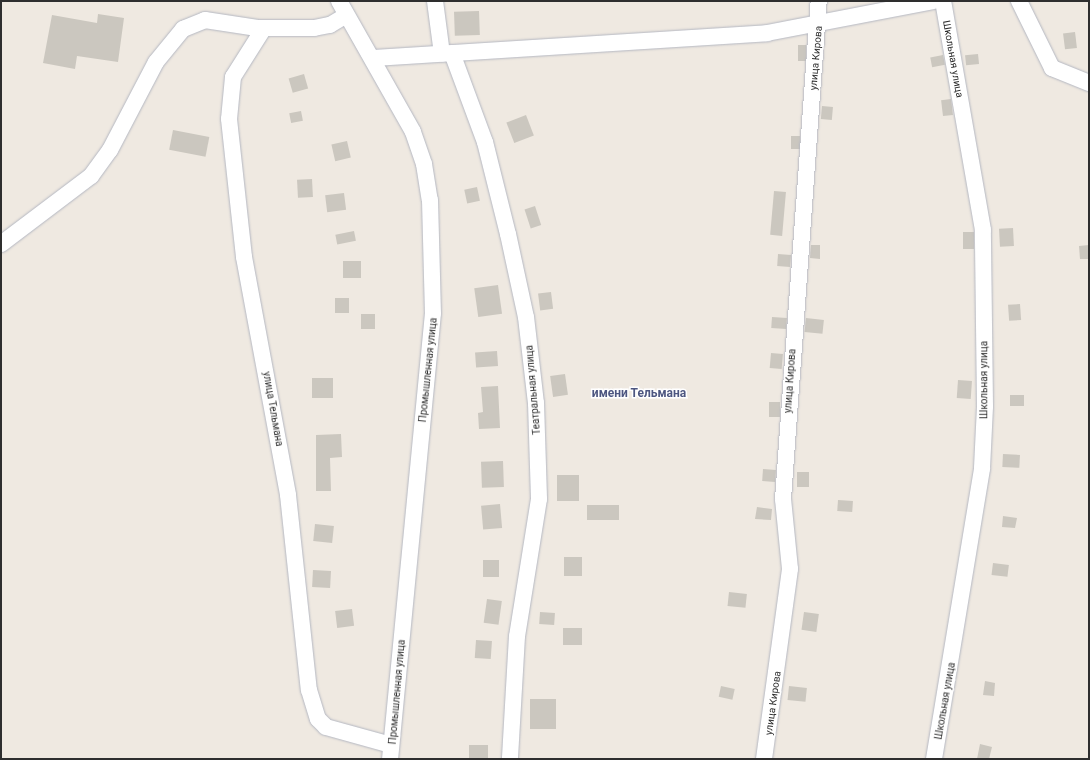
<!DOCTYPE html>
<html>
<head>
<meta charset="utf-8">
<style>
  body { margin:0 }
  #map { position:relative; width:1090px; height:760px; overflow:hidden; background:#efe9e1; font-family:Roboto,sans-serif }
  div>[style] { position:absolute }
  .building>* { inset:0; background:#cbc7bf; transform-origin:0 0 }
  .roads { filter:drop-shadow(0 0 1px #b4b7c1) drop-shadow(0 0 1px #b4b7c1) }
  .minor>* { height:16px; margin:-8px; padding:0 8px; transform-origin:8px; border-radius:8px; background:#fff }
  span { translate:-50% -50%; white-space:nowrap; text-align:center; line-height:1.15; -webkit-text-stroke:3px #fff; paint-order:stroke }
  .street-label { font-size:10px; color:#2e2e2e }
  .quarter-label { font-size:12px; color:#4d5680; font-weight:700 }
  .frame { position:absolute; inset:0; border:2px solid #2e2e2e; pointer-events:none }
</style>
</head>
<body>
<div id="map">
  <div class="building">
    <i style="left:479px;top:11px;width:24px;height:25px;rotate:88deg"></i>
    <i style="clip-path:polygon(98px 14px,124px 18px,118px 62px,77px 56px,75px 69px,43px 63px,52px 15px,97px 23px)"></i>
    <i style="left:1075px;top:32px;width:16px;height:12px;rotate:83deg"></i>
    <i style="left:798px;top:45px;width:8px;height:16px"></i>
    <i style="left:978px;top:54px;width:10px;height:13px;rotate:84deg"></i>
    <i style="left:943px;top:55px;width:10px;height:13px;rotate:79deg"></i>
    <i style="left:304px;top:74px;width:15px;height:16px;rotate:74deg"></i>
    <i style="left:951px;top:99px;width:16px;height:10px;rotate:83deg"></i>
    <i style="left:822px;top:106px;width:11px;height:13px;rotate:5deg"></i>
    <i style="left:301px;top:111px;width:10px;height:12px;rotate:79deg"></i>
    <i style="left:526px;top:115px;width:22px;height:21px;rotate:69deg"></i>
    <i style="left:173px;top:130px;width:37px;height:20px;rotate:11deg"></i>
    <i style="left:791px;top:136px;width:9px;height:13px"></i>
    <i style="left:347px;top:141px;width:17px;height:16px;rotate:77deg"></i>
    <i style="left:312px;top:179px;width:18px;height:15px;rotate:87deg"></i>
    <i style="left:477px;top:187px;width:14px;height:13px;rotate:78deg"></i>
    <i style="left:774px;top:191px;width:12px;height:44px;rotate:5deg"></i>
    <i style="left:344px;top:193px;width:17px;height:19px;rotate:83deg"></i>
    <i style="left:535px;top:206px;width:20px;height:11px;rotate:72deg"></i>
    <i style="left:1013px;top:228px;width:18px;height:14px;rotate:87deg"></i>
    <i style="left:354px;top:231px;width:10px;height:19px;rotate:79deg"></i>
    <i style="left:963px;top:232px;width:11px;height:17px"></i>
    <i style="clip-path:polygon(811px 245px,820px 245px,820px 259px,810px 258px)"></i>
    <i style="clip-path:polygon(1089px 245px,1089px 259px,1080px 259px,1079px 246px)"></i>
    <i style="left:778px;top:254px;width:13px;height:12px;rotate:4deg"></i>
    <i style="left:343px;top:261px;width:18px;height:17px"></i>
    <i style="left:498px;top:285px;width:29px;height:24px;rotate:82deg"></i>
    <i style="left:551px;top:292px;width:17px;height:13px;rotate:83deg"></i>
    <i style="left:335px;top:298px;width:14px;height:15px"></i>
    <i style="left:1020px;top:304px;width:16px;height:12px;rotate:86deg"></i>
    <i style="left:375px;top:314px;width:15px;height:14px;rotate:90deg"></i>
    <i style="left:772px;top:317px;width:15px;height:11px;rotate:4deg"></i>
    <i style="left:806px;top:318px;width:18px;height:14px;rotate:6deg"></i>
    <i style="left:497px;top:351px;width:15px;height:22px;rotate:86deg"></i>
    <i style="left:771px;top:353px;width:12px;height:15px;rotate:5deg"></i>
    <i style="left:565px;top:374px;width:21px;height:15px;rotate:82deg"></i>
    <i style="left:312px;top:378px;width:21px;height:20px"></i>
    <i style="left:958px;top:380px;width:14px;height:18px;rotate:4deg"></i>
    <i style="clip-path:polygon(498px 386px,500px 428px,479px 429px,478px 413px,483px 412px,481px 387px)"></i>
    <i style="left:1010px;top:395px;width:14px;height:11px"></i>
    <i style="left:769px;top:402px;width:11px;height:15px"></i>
    <i style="clip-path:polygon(341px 434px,342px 457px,330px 458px,331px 491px,316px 491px,316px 435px)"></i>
    <i style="left:1003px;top:454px;width:17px;height:13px;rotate:3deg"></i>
    <i style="left:503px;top:461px;width:26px;height:22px;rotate:88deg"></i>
    <i style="left:763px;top:469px;width:13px;height:12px;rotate:4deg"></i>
    <i style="left:797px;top:472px;width:12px;height:15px"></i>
    <i style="left:557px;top:475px;width:22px;height:26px"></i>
    <i style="left:838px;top:500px;width:15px;height:11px;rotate:4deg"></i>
    <i style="left:500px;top:504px;width:24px;height:19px;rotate:85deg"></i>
    <i style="left:619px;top:505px;width:15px;height:32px;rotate:90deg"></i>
    <i style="clip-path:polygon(757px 507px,772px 509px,771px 520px,755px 519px)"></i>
    <i style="clip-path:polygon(1003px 516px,1017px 518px,1015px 528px,1002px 527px)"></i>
    <i style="left:315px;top:524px;width:19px;height:17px;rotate:6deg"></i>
    <i style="left:564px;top:557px;width:18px;height:19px"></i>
    <i style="left:483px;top:560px;width:16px;height:17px"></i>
    <i style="left:993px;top:563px;width:16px;height:12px;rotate:7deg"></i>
    <i style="left:313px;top:570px;width:18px;height:17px;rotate:3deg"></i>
    <i style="left:729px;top:592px;width:18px;height:14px;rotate:6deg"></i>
    <i style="left:487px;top:599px;width:15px;height:24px;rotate:8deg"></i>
    <i style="left:352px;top:609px;width:17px;height:17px;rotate:83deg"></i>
    <i style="left:540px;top:612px;width:15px;height:12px;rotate:4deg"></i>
    <i style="left:804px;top:612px;width:15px;height:18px;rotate:8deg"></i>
    <i style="left:563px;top:628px;width:19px;height:17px"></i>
    <i style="left:476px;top:640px;width:16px;height:18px;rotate:4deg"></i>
    <i style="clip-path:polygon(985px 681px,995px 683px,994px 696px,983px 695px)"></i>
    <i style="left:721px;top:686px;width:14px;height:11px;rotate:12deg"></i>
    <i style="left:789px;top:686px;width:18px;height:14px;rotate:6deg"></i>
    <i style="left:530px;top:699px;width:26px;height:30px"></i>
    <i style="clip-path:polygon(980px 744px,992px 747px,989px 759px,977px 759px)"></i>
    <i style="left:469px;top:745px;width:19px;height:14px"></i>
  </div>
  <div class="roads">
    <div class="minor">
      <i style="left:339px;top:1px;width:150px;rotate:60.5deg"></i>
      <i style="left:413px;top:132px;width:34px;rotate:71deg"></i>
      <i style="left:424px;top:164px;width:36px;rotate:81deg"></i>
      <i style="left:430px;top:200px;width:113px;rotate:88.5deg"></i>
      <i style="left:433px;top:313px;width:448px;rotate:95.5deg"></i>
      <i style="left:435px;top:1px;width:53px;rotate:82.5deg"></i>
      <i style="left:1019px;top:1px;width:75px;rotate:63.8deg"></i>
      <i style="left:1052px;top:68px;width:40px;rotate:22deg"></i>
      <i style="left:264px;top:28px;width:58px;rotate:122.3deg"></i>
      <i style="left:233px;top:77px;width:42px;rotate:95.4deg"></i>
      <i style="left:229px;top:119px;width:139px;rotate:83.8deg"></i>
      <i style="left:244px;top:257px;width:242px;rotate:79.5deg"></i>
      <i style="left:288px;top:495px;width:196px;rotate:83.9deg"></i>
      <i style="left:309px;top:690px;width:30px;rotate:73deg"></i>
      <i style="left:318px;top:719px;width:11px;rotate:45deg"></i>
      <i style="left:326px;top:727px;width:67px;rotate:15.5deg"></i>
      <i style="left:452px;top:53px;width:95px;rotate:69.7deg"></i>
      <i style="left:485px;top:142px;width:95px;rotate:76deg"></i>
      <i style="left:508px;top:234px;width:85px;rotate:77.8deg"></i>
      <i style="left:526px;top:317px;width:87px;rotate:83.4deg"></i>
      <i style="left:536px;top:403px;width:96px;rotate:88.2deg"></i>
      <i style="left:539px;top:499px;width:139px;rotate:99.1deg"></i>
      <i style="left:517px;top:636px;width:123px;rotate:93.3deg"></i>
      <i style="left:374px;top:58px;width:394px;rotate:-3.6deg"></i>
      <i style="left:767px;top:33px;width:169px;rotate:-10.9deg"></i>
      <i style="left:1px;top:244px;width:113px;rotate:-37.1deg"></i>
      <i style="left:91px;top:176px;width:32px;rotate:-54deg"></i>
      <i style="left:110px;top:150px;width:99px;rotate:-62.4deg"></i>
      <i style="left:156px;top:62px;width:43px;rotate:-50.7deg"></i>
      <i style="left:183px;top:29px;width:24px;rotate:-22deg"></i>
      <i style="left:205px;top:20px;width:53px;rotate:8.7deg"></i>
      <i style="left:257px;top:28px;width:57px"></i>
      <i style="left:314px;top:28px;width:16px;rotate:-11deg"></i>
      <i style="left:330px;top:25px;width:17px;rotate:-31deg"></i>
      <i style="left:764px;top:759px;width:192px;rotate:-82.2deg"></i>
      <i style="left:790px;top:569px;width:70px;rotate:-95.7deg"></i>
      <i style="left:783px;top:499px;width:499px;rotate:-85.9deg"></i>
      <i style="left:934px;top:759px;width:295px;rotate:-80.6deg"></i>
      <i style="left:982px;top:468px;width:62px;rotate:-87.2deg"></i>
      <i style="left:985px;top:406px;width:176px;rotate:-90.7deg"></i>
      <i style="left:983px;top:230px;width:232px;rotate:-99.9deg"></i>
    </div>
  </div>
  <div class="street-label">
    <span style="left:816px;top:58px;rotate:-85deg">улица Кирова</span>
    <span style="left:953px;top:59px;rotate:80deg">Школьная улица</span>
    <span style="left:428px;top:370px;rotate:-84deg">Промышленная улица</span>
    <span style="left:984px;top:380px;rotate:-90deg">Школьная улица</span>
    <span style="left:790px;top:381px;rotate:-86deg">улица Кирова</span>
    <span style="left:533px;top:390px;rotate:-95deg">Театральная улица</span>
    <span style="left:273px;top:409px;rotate:80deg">улица Тельмана</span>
    <span style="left:397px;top:692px;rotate:-85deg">Промышленная улица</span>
    <span style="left:945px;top:701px;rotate:-80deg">Школьная улица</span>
    <span style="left:773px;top:703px;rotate:-82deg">улица Кирова</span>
  </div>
  <div class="quarter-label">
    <span style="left:639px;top:394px">имени Тельмана</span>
  </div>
  <div class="frame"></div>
</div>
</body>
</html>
